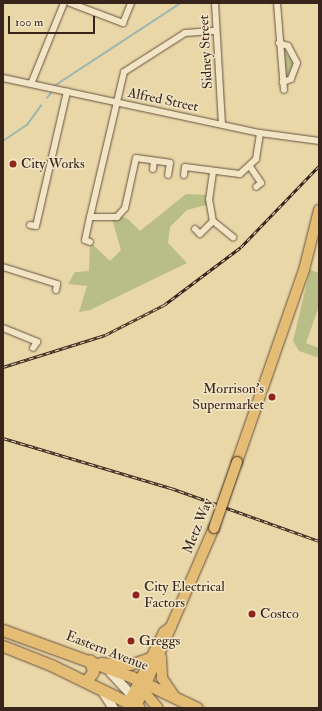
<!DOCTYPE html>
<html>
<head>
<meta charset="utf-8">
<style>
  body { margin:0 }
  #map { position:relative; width:322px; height:711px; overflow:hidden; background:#ead7a8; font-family:"IM FELL Double Pica",serif }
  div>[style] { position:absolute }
  .green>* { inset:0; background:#b9be86 }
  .stream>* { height:1.5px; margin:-0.75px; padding:0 0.75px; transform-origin:0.75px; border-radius:0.75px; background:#9db7b3 }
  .roads { filter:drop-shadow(0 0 1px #65513f) drop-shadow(0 0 1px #65513f) }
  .street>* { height:6px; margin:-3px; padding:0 3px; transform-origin:3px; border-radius:3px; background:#f1e5c6 }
  .secondary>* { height:9px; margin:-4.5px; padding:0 4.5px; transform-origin:4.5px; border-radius:4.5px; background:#f1e5c6 }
  .primary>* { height:10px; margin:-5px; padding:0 5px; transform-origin:5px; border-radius:5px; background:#e5bc74 }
  .highway>* { height:11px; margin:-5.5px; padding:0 5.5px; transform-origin:5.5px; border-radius:5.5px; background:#e5bc74 }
  .rail>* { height:3px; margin-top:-1.5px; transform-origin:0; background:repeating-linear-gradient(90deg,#f1e5c6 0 4.5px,#39241c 0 9px); box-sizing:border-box; border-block:1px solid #39241c }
  .bridges { filter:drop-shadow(0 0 1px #39241c) drop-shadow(0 0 1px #39241c) }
  .primary-bridge>* { height:10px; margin:-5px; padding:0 5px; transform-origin:5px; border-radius:5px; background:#e5bc74 }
  .dots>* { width:11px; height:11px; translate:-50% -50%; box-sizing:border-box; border:2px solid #f1e5c6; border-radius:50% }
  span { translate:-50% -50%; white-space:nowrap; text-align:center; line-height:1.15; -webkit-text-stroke:3px #f1e5c6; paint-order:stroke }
  .street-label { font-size:14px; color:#39241c }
  .poi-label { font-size:14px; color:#39241c }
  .left { translate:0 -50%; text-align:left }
  .right { translate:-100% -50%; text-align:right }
  .frame { position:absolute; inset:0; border:4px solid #39241c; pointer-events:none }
  .scale { position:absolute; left:8px; top:16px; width:87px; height:18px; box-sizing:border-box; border:2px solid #39241c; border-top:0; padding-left:5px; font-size:12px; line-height:14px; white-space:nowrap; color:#39241c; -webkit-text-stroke:3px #f1e5c6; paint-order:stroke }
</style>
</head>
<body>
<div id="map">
  <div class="green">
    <i style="clip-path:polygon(282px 47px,294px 63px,293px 71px,285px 78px)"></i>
    <i style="clip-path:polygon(186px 194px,209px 195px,210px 204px,187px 210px,170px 227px,168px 243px,187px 263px,90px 310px,79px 312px,87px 286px,68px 284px,75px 272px,89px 271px,90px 242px,110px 261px,121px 250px,112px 219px,119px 215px,128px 219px,140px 231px)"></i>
    <i style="clip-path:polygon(310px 270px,319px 273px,319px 306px,306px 343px,319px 348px,319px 358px,299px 351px,293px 341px)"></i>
  </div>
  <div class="stream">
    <i style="left:56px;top:85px;width:149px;rotate:-33.3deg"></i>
    <i style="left:47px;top:98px;width:6px;rotate:-51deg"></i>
    <i style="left:3px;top:141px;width:29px;rotate:-34deg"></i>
    <i style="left:27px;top:125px;width:24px;rotate:-54deg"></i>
  </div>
  <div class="roads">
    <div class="street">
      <i style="left:70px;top:3px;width:57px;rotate:20.7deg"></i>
      <i style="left:123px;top:23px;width:22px;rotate:-68deg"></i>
      <i style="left:215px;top:3px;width:121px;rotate:86.7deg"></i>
      <i style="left:277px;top:3px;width:87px;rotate:85.4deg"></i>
      <i style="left:279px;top:43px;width:9px;rotate:18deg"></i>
      <i style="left:288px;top:46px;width:19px;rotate:62deg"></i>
      <i style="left:297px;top:63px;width:17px;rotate:111deg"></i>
      <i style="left:291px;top:79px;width:9px;rotate:159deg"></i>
      <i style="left:3px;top:78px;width:263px;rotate:12.1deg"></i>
      <i style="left:260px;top:133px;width:60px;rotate:7.7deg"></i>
      <i style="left:31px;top:84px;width:87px;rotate:-67.8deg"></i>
      <i style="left:251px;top:168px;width:18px;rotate:56deg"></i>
      <i style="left:261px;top:183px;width:6px;rotate:141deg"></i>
      <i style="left:153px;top:169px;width:8px;rotate:-83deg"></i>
      <i style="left:213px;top:172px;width:27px;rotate:98deg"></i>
      <i style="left:209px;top:199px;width:22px;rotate:80deg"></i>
      <i style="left:213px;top:221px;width:26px;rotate:39deg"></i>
      <i style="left:184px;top:175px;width:8px;rotate:-83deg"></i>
      <i style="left:185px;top:167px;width:55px;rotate:7.3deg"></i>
      <i style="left:240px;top:174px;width:22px;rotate:-43deg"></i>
      <i style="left:256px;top:159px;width:26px;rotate:-81deg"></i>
      <i style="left:90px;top:217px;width:149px;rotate:-76.8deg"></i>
      <i style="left:124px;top:72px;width:72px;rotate:-32.6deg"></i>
      <i style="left:185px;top:33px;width:31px;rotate:-4deg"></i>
      <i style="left:30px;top:225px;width:6px;rotate:9deg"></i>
      <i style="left:36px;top:226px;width:138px;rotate:-77deg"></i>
      <i style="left:195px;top:229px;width:7px;rotate:45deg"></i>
      <i style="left:200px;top:234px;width:18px;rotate:-45deg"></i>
      <i style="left:90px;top:242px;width:5px;rotate:-158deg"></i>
      <i style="left:85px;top:240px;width:24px;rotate:-78deg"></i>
      <i style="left:90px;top:217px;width:27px"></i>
      <i style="left:117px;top:217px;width:12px;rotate:-48deg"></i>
      <i style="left:125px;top:208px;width:51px;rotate:-77.6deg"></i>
      <i style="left:136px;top:158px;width:34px;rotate:8deg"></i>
      <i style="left:170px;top:163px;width:12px;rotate:99deg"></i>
      <i style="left:3px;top:267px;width:57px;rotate:17.5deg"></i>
      <i style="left:57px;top:284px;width:6px;rotate:99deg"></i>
      <i style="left:3px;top:328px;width:37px;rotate:22deg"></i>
      <i style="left:37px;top:342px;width:7px;rotate:124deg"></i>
    </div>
    <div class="secondary">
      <i style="left:110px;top:672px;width:37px;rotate:47deg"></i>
      <i style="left:102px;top:691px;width:20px;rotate:57deg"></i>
    </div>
    <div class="primary">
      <i style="left:237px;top:462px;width:203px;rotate:-70.8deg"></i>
      <i style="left:304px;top:270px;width:62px;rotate:-76deg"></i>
      <i style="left:161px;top:657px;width:21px;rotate:87deg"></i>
      <i style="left:162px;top:678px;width:22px;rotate:56deg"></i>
      <i style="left:101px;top:663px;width:29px;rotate:4deg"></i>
      <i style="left:130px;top:665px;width:21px;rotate:-19deg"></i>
      <i style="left:141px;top:688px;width:26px;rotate:50deg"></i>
      <i style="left:128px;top:704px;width:80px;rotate:-63.4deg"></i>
      <i style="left:164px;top:632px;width:9px;rotate:-36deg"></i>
      <i style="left:136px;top:707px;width:195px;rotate:-66.5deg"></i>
    </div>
    <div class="highway">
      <i style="left:3px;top:630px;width:137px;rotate:20deg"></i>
      <i style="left:132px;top:677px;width:72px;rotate:25.5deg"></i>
      <i style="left:3px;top:646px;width:52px;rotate:21.6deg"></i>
      <i style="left:51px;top:665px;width:98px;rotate:26deg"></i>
      <i style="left:86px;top:681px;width:11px;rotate:-52deg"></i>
      <i style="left:93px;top:672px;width:12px;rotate:-104deg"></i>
    </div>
  </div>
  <div class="rail">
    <i style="left:3px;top:367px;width:107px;rotate:-17.4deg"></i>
    <i style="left:105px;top:335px;width:66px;rotate:-27deg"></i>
    <i style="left:164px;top:305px;width:96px;rotate:-37deg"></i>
    <i style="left:241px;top:247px;width:112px;rotate:-46.1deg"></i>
    <i style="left:3px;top:438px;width:175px;rotate:16.6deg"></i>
    <i style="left:171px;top:488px;width:157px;rotate:19.7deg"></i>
  </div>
  <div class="bridges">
    <div class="primary-bridge">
      <i style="left:214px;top:528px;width:70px;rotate:-70.8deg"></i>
    </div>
  </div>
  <div class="dots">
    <i style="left:13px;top:164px;background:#8f2418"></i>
    <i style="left:272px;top:397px;background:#8f2418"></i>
    <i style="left:136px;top:595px;background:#8f2418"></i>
    <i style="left:252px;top:614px;background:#8f2418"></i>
    <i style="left:131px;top:641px;background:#8f2418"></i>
  </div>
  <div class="street-label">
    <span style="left:206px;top:52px;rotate:-93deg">Sidney Street</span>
    <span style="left:163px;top:100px;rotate:12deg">Alfred Street</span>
    <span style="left:198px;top:526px;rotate:-68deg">Metz Way</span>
    <span style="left:107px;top:651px;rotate:21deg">Eastern Avenue</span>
  </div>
  <div class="poi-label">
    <span class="left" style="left:21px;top:164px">City Works</span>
    <span class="right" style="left:264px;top:397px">Morrison's<br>Supermarket</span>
    <span class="left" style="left:144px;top:595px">City Electrical<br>Factors</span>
    <span class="left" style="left:260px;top:614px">Costco</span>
    <span class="left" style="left:139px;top:641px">Greggs</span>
  </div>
  <div class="frame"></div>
  <div class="scale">100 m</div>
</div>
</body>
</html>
